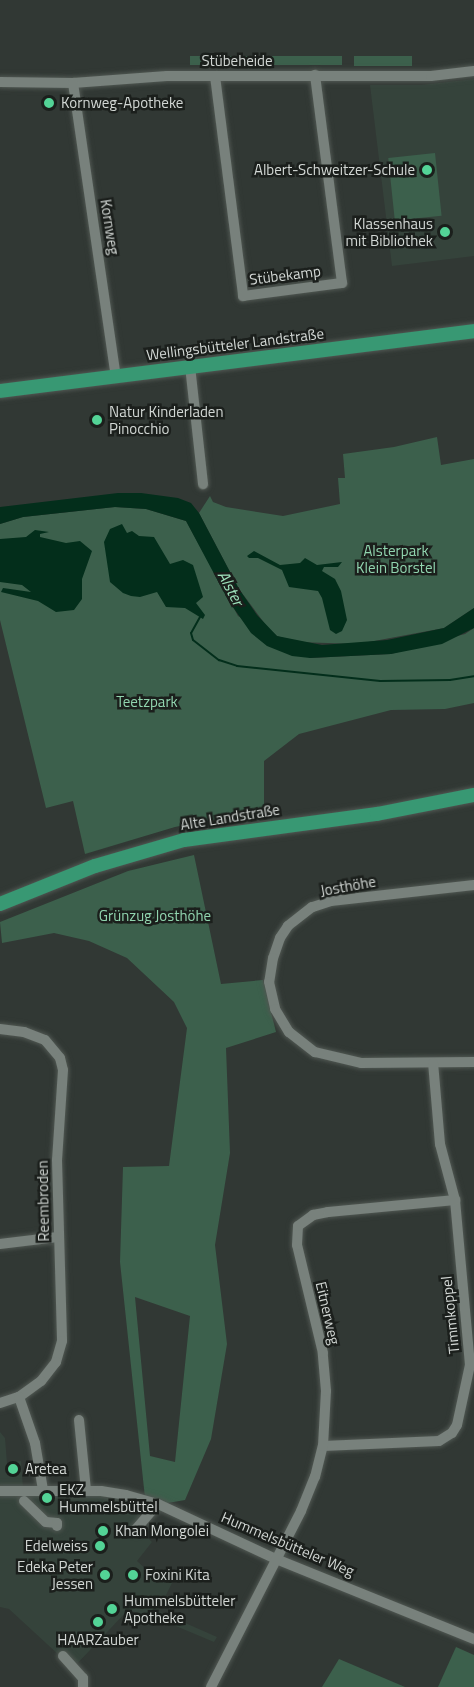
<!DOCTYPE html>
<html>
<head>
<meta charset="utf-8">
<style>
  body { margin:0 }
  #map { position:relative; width:474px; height:1687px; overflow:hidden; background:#313834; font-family:"Titillium Web",sans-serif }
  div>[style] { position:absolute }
  .built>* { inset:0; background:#35433b }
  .green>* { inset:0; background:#3c604c; transform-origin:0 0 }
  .water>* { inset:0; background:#032e1b }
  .stream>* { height:2px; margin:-1px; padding:0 1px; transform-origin:1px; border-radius:1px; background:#032e1b }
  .roads { filter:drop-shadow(0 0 2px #505752) drop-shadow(0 0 2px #505752) }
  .minor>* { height:10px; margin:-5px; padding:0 5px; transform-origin:5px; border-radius:5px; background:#78817c }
  .major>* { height:14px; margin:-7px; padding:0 7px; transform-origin:7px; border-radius:7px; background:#389873 }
  .dots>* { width:16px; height:16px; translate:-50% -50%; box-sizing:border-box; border:3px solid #1b1f1c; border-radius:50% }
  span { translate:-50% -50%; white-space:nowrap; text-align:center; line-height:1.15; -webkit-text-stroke:5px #1b1f1c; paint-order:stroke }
  .street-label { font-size:15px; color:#d2d7d4 }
  .poi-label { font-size:15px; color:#d2d7d4 }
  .left { translate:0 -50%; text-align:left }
  .right { translate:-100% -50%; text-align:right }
  .park-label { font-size:15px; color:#91d5af }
  .water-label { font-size:16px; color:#9fe4bd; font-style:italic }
</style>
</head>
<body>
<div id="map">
  <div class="built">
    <i style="clip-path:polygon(474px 79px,474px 256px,392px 266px,370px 85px,421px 85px)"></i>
    <i style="clip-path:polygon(0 1432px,5px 1438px,7px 1463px,21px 1461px,23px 1488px,85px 1488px,162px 1504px,140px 1530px,152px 1542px,137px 1561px,158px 1580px,168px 1571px,175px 1577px,158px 1611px,217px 1637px,214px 1642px,159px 1619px,128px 1610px,73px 1668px,9px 1609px,0 1607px)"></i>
  </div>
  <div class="green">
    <i style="left:260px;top:56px;width:9px;height:70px;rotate:90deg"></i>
    <i style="left:272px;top:56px;width:70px;height:9px"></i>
    <i style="left:354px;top:56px;width:58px;height:10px"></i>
    <i style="left:435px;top:153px;width:63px;height:47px;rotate:84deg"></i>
    <i style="clip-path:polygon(437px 437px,441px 465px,474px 459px,474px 608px,444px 628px,358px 644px,297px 642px,277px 636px,268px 628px,239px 589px,199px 513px,210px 496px,213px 502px,226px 507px,283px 516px,340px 504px,338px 478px,345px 478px,343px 454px,394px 447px)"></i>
    <i style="clip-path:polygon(115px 507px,146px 509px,186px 521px,238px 616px,310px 658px,391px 654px,465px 634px,474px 628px,474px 703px,445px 709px,391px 710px,299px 734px,264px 761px,264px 810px,175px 827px,85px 854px,73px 801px,46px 808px,0 620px,0 524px,23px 517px)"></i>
    <i style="clip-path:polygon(evenodd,194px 855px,221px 984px,263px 980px,276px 1032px,226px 1048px,230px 1153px,215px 1245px,227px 1344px,211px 1439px,185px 1500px,162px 1504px,145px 1498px,120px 1262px,123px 1167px,169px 1166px,187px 1028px,174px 1002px,127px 958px,89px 941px,54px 933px,2px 943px,0 922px,128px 871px,194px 855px,135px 1297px,190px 1316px,175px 1462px,150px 1456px,135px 1297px)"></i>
    <i style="clip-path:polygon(456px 1647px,474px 1655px,474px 1687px,438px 1687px)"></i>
    <i style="clip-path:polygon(339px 1659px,405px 1687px,322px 1687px)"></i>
  </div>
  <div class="water">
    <i style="clip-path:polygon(118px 493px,141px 493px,178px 498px,191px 503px,199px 513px,239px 589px,257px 615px,277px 636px,322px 645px,387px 640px,444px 628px,474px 608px,474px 628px,442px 644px,391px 654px,310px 658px,292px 656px,267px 646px,251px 633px,228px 600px,186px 521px,146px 509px,115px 507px,23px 517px,0 524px,0 507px)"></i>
    <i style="clip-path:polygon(122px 524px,127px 533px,132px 531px,139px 536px,154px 537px,170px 564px,183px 560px,193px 565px,203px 597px,196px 603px,205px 615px,203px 619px,185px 608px,166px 607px,157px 592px,140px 597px,131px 596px,123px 593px,110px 582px,104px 542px,110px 529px)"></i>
    <i style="clip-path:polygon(35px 530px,49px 532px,40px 534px,40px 537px,66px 543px,80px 541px,92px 551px,82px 579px,82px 599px,74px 610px,56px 612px,38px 601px,1px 592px,3px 588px,31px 592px,22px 585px,0 582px,0 539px,26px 537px)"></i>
    <i style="clip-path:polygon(254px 551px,280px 565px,300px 563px,305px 558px,317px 565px,342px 562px,338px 567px,324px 567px,322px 571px,335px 579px,341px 591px,347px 620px,342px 631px,336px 634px,330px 630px,322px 598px,318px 591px,289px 587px,282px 570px,258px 558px,249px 558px,247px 556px)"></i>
  </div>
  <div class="stream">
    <i style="left:200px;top:617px;width:18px;rotate:119deg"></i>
    <i style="left:191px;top:633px;width:7px;rotate:74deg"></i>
    <i style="left:193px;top:640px;width:33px;rotate:38deg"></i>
    <i style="left:219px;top:660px;width:19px;rotate:18deg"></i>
    <i style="left:237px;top:666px;width:144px;rotate:6deg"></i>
    <i style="left:380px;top:681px;width:70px;rotate:-0.8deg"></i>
    <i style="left:450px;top:680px;width:24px;rotate:-9deg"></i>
  </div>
  <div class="roads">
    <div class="minor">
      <i style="left:215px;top:76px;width:222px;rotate:82.7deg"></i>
      <i style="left:243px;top:296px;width:100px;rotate:-7.5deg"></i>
      <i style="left:342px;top:283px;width:210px;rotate:-97.4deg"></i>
      <i style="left:0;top:82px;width:73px;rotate:0.8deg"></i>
      <i style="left:73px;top:83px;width:94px;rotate:-4.3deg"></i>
      <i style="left:167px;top:76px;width:264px"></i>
      <i style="left:431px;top:76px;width:43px;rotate:-6.6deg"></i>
      <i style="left:73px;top:83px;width:296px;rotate:81.7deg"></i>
      <i style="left:190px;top:366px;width:119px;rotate:83.7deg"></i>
      <i style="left:474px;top:885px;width:144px;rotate:173.6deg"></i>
      <i style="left:331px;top:901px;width:20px;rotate:162deg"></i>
      <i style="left:312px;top:907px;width:31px;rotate:142deg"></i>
      <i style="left:288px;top:926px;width:14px;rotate:124deg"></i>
      <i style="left:280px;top:938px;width:21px;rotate:109deg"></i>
      <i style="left:273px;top:958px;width:24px;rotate:99deg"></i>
      <i style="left:269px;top:982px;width:28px;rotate:77deg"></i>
      <i style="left:275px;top:1009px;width:27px;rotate:59deg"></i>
      <i style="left:289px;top:1032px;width:33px;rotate:38deg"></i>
      <i style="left:315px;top:1052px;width:47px;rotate:13.4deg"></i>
      <i style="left:361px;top:1063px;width:113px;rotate:-0.5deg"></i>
      <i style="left:0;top:1029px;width:24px;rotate:7deg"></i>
      <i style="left:24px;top:1032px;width:22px;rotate:21deg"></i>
      <i style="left:45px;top:1040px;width:23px;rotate:50deg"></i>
      <i style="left:60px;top:1058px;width:12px;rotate:76deg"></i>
      <i style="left:63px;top:1070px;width:90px;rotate:93.8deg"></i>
      <i style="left:57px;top:1160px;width:181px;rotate:88.4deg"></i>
      <i style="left:62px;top:1341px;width:22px;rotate:106deg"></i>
      <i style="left:56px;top:1362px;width:24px;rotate:128deg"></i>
      <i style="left:41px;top:1381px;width:27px;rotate:144deg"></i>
      <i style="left:0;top:1244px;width:58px;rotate:-6.9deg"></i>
      <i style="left:0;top:1403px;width:20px;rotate:-18deg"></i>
      <i style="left:19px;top:1397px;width:49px;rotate:70.8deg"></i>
      <i style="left:35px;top:1443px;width:48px;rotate:80.3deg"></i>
      <i style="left:79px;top:1420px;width:70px;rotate:84.3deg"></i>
      <i style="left:323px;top:1446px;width:116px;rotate:-2.5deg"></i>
      <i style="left:439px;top:1441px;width:15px;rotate:-32deg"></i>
      <i style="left:452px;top:1433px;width:9px;rotate:-58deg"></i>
      <i style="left:457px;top:1425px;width:61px;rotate:-77.8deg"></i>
      <i style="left:470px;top:1365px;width:166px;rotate:-95.2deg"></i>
      <i style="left:455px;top:1200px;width:58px;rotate:-105deg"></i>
      <i style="left:440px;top:1144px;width:81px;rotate:-94.9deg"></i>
      <i style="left:0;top:1491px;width:101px"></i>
      <i style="left:101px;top:1491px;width:25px;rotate:9deg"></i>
      <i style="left:126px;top:1495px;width:33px;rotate:16deg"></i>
      <i style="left:158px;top:1504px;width:130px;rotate:25deg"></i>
      <i style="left:276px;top:1559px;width:214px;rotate:22deg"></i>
      <i style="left:24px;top:1501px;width:30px;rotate:44deg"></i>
      <i style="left:46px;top:1522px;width:11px;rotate:5deg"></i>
      <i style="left:57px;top:1523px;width:3px;rotate:90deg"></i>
      <i style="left:136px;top:1529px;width:33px;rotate:-49deg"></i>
      <i style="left:63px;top:1656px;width:30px;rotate:48deg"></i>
      <i style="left:83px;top:1678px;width:9px;rotate:90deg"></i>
      <i style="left:211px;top:1687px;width:198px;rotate:-62.9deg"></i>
      <i style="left:301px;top:1511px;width:37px;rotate:-68deg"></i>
      <i style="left:315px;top:1477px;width:32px;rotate:-76deg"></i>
      <i style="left:323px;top:1446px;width:55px;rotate:-86.9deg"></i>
      <i style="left:326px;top:1391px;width:38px;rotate:-95deg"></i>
      <i style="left:323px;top:1353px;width:111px;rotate:-103.5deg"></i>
      <i style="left:297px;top:1245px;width:19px;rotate:-87deg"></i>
      <i style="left:298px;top:1226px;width:19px;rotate:-36deg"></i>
      <i style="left:313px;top:1215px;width:15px;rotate:-11deg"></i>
      <i style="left:328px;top:1212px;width:128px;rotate:-5.4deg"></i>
    </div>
    <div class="major">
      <i style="left:0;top:391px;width:478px;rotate:-7.2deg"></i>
      <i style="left:0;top:904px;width:102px;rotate:-21.8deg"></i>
      <i style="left:95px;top:866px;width:93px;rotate:-16.3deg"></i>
      <i style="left:184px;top:840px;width:195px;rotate:-7.7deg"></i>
      <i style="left:377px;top:814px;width:99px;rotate:-11.1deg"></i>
    </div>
  </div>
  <div class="dots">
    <i style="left:49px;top:103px;background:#53d396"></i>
    <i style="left:427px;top:170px;background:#53d396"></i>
    <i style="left:445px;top:232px;background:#53d396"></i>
    <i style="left:97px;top:420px;background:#53d396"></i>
    <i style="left:13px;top:1469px;background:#53d396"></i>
    <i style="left:47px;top:1498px;background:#53d396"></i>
    <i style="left:103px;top:1531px;background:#53d396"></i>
    <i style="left:100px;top:1546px;background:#53d396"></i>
    <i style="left:105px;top:1575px;background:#53d396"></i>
    <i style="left:133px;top:1575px;background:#53d396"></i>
    <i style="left:112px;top:1609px;background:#53d396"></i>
    <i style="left:98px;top:1622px;background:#53d396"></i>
  </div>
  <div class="street-label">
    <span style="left:237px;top:61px">Stübeheide</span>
    <span style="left:110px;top:227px;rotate:81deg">Kornweg</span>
    <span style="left:285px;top:275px;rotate:-7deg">Stübekamp</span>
    <span style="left:235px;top:344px;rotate:-7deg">Wellingsbütteler Landstraße</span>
    <span style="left:230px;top:817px;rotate:-9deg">Alte Landstraße</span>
    <span style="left:348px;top:886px;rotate:-10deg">Josthöhe</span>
    <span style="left:43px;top:1201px;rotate:-91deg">Reembroden</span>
    <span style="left:328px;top:1313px;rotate:77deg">Eitnerweg</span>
    <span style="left:450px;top:1315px;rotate:-96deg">Timmkoppel</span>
    <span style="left:288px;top:1544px;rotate:23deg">Hummelsbütteler Weg</span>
  </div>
  <div class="poi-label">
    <span class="left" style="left:61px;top:103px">Kornweg-Apotheke</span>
    <span class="right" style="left:415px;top:170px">Albert-Schweitzer-Schule</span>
    <span class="right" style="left:433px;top:232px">Klassenhaus<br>mit Bibliothek</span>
    <span class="left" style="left:109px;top:420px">Natur Kinderladen<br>Pinocchio</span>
    <span class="left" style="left:25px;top:1469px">Aretea</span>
    <span class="left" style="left:59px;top:1498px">EKZ<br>Hummelsbüttel</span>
    <span class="left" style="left:115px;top:1531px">Khan Mongolei</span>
    <span class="right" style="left:88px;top:1546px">Edelweiss</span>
    <span class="right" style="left:93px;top:1575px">Edeka Peter<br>Jessen</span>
    <span class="left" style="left:145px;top:1575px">Foxini Kita</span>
    <span class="left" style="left:124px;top:1609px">Hummelsbütteler<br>Apotheke</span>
    <span style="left:98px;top:1640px">HAARZauber</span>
  </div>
  <div class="park-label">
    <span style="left:396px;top:559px">Alsterpark<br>Klein Borstel</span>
    <span style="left:147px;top:702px">Teetzpark</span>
    <span style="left:155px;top:916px">Grünzug Josthöhe</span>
  </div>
  <div class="water-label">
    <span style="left:231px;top:588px;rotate:62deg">Alster</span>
  </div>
</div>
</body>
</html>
